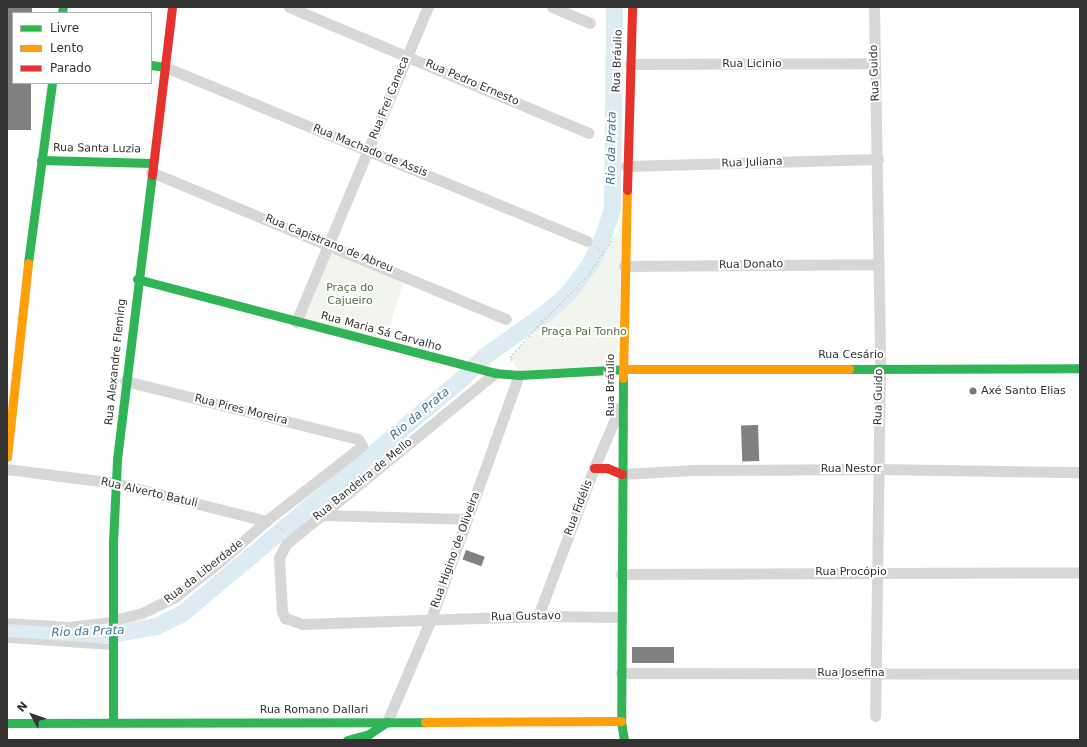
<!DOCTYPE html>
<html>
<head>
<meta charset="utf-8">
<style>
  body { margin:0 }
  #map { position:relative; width:1087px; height:747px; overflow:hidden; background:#fff; font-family:"DejaVu Sans",sans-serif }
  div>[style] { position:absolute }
  .green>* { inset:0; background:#f1f5ed }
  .river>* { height:17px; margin:-8.5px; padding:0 8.5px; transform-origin:8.5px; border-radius:8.5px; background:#ddebf3 }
  .building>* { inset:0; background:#818181; transform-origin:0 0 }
  .path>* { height:1.5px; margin-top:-0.75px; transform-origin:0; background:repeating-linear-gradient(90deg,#d6d6d6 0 2px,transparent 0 4px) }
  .lane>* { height:5.5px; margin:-2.75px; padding:0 2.75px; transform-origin:2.75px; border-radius:2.75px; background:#d7d7d7 }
  .street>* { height:11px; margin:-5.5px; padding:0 5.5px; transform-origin:5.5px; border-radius:5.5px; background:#d7d7d7 }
  .fast>* { height:9px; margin:-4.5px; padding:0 4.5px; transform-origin:4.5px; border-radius:4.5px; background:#30b455 }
  .slow>* { height:9px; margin:-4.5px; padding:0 4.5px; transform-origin:4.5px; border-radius:4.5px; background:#ff9f0a }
  .jam>* { height:9px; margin:-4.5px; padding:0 4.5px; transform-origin:4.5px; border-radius:4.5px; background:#e5322d }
  .dots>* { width:11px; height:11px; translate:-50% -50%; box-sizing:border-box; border:2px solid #fff; border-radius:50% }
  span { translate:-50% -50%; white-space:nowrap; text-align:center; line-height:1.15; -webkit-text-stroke:4px #fff; paint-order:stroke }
  .street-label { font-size:11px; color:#333 }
  .park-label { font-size:11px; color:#56703f }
  .poi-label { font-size:11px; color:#333 }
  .left { translate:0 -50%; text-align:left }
  .water-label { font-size:12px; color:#3f7597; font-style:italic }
  .frame { position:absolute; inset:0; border:8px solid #333; pointer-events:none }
  .legend { position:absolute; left:12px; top:12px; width:140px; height:72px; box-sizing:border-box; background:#fff; border:1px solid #adadad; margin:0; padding:5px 7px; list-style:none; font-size:12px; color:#333 }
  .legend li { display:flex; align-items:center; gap:8px; height:20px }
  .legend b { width:20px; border:1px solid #adadad }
  .north { position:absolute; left:12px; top:695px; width:40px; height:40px; -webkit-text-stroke:3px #fff; paint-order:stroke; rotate:310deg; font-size:11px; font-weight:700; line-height:16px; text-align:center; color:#333 }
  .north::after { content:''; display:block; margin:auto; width:14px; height:18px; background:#333; clip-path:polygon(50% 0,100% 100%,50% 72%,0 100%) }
</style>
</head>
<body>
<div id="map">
  <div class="green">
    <i style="clip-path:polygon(622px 226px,617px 365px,519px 371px,510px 358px,588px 276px)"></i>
    <i style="clip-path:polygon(329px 245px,405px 276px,385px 343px,298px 320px)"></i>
  </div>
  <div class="river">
    <i style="left:7px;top:630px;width:51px;rotate:5.6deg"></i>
    <i style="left:58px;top:635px;width:54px;rotate:-1.1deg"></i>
    <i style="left:112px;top:634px;width:45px;rotate:-10.3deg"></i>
    <i style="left:156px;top:626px;width:28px;rotate:-26deg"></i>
    <i style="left:181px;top:614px;width:367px;rotate:-40deg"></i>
    <i style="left:462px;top:378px;width:30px;rotate:-45deg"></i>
    <i style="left:483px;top:357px;width:76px;rotate:-35.4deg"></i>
    <i style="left:545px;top:313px;width:29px;rotate:-41deg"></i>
    <i style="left:567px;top:294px;width:39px;rotate:-53deg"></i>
    <i style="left:590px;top:263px;width:33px;rotate:-65deg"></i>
    <i style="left:604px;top:233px;width:26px;rotate:-72deg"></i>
    <i style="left:612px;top:208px;width:201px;rotate:-89.4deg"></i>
  </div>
  <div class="building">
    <i style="clip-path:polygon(7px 7px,32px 7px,32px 13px,13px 13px,13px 83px,31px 83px,31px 130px,7px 130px)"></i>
    <i style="left:758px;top:425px;width:36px;height:17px;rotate:88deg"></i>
    <i style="left:466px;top:550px;width:20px;height:10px;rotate:20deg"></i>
    <i style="left:632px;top:647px;width:42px;height:16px"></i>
  </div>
  <div class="path">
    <i style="left:595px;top:247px;width:10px;rotate:29deg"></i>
    <i style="left:512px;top:361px;width:4px;rotate:-124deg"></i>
    <i style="left:510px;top:358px;width:44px;rotate:-48.7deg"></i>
    <i style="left:539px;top:325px;width:69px;rotate:-45deg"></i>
    <i style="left:588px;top:276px;width:45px;rotate:-56.7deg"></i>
    <i style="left:276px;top:527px;width:10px;rotate:29deg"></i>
  </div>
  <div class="lane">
    <i style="left:7px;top:621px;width:63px;rotate:3.6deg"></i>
    <i style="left:70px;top:625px;width:41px;rotate:-7deg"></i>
    <i style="left:10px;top:640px;width:101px;rotate:4deg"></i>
  </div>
  <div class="street">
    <i style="left:289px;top:7px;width:325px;rotate:22.8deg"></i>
    <i style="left:552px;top:7px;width:41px;rotate:22.8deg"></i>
    <i style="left:874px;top:7px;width:360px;rotate:89deg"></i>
    <i style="left:880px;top:367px;width:349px;rotate:90.8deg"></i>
    <i style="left:630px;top:64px;width:245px;rotate:-0.2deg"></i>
    <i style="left:165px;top:67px;width:456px;rotate:22.4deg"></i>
    <i style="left:626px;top:166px;width:252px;rotate:-1.6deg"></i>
    <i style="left:151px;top:172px;width:384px;rotate:22.5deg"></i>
    <i style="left:624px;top:266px;width:255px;rotate:-0.4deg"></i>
    <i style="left:296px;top:322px;width:342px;rotate:-67.3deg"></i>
    <i style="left:495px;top:373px;width:270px;rotate:140.7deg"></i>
    <i style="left:286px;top:544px;width:16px;rotate:117deg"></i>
    <i style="left:279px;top:558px;width:53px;rotate:86.8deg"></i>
    <i style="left:282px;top:611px;width:8px;rotate:67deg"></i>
    <i style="left:285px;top:618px;width:18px;rotate:19deg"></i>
    <i style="left:302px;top:624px;width:236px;rotate:-1.9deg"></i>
    <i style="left:538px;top:616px;width:83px;rotate:0.7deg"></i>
    <i style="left:7px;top:469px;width:109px;rotate:7.4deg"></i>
    <i style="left:115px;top:483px;width:156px;rotate:14.1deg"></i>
    <i style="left:622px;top:474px;width:71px;rotate:-3.2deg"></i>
    <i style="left:693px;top:470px;width:185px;rotate:-0.3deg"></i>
    <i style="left:878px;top:469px;width:202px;rotate:0.9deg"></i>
    <i style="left:319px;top:515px;width:148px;rotate:1.5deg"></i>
    <i style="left:621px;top:574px;width:459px;rotate:-0.2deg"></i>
    <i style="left:538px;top:616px;width:158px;rotate:-69.3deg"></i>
    <i style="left:594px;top:468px;width:66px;rotate:-66.9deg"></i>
    <i style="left:114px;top:620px;width:29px;rotate:-14deg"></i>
    <i style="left:142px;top:613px;width:37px;rotate:-26deg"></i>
    <i style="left:175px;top:597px;width:60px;rotate:-38.2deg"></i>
    <i style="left:222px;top:560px;width:59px;rotate:-41.6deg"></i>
    <i style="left:266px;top:521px;width:122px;rotate:-38deg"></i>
    <i style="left:362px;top:446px;width:8px;rotate:-120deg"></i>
    <i style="left:358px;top:439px;width:240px;rotate:-166deg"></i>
    <i style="left:621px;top:673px;width:459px;rotate:0.1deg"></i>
    <i style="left:387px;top:722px;width:112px;rotate:-66.9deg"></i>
    <i style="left:431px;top:619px;width:259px;rotate:-70.2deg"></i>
  </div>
  <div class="fast">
    <i style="left:62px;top:13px;width:6px;rotate:-81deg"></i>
    <i style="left:151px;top:65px;width:14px;rotate:8deg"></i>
    <i style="left:41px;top:160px;width:111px;rotate:1.5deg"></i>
    <i style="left:28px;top:263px;width:182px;rotate:-82.4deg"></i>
    <i style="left:137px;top:279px;width:370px;rotate:14.7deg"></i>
    <i style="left:495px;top:373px;width:24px;rotate:5deg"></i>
    <i style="left:519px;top:375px;width:109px;rotate:-3.2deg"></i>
    <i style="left:849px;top:369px;width:231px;rotate:-0.2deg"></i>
    <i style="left:623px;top:378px;width:343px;rotate:90.3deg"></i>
    <i style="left:621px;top:721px;width:19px;rotate:81deg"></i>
    <i style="left:113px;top:722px;width:180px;rotate:-90deg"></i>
    <i style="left:113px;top:542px;width:83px;rotate:-87.2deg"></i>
    <i style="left:117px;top:459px;width:286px;rotate:-83deg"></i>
    <i style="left:7px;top:723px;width:418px;rotate:-0.1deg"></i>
    <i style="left:347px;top:740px;width:23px;rotate:-15deg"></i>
    <i style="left:369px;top:734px;width:22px;rotate:-34deg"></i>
  </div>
  <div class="slow">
    <i style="left:628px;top:369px;width:221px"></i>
    <i style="left:623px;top:378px;width:188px;rotate:-88.8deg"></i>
    <i style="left:7px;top:457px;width:195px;rotate:-83.8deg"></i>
    <i style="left:425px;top:722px;width:196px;rotate:-0.3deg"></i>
  </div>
  <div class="jam">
    <i style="left:152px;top:175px;width:169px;rotate:-83.2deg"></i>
    <i style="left:627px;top:190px;width:183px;rotate:-88.4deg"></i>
    <i style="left:594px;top:468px;width:13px"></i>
    <i style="left:607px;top:468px;width:16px;rotate:22deg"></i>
  </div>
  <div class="dots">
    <i style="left:973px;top:391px;background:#7a7a7a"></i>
  </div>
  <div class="street-label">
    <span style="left:618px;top:61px;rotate:-88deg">Rua Bráulio</span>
    <span style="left:752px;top:64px">Rua Licinio</span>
    <span style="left:875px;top:73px;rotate:-92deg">Rua Guido</span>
    <span style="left:472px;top:83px;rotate:23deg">Rua Pedro Ernesto</span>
    <span style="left:390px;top:98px;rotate:-68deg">Rua Frei Caneca</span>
    <span style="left:97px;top:149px;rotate:1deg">Rua Santa Luzia</span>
    <span style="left:370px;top:151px;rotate:22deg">Rua Machado de Assis</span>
    <span style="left:752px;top:163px;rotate:-2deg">Rua Juliana</span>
    <span style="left:329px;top:244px;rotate:22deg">Rua Capistrano de Abreu</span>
    <span style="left:751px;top:265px;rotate:-1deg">Rua Donato</span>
    <span style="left:381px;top:332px;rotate:15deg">Rua Maria Sá Carvalho</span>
    <span style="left:851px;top:355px">Rua Cesário</span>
    <span style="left:116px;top:362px;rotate:-84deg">Rua Alexandre Fleming</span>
    <span style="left:611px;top:385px;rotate:-90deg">Rua Bráulio</span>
    <span style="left:879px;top:397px;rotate:-89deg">Rua Guido</span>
    <span style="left:241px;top:410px;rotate:14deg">Rua Pires Moreira</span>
    <span style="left:851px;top:469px">Rua Nestor</span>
    <span style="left:363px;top:480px;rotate:-39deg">Rua Bandeira de Mello</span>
    <span style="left:149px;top:493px;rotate:13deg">Rua Alverto Batuli</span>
    <span style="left:579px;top:508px;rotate:-69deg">Rua Fidélis</span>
    <span style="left:456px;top:550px;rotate:-70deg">Rua Higino de Oliveira</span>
    <span style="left:204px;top:572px;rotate:-38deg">Rua da Liberdade</span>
    <span style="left:851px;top:572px">Rua Procópio</span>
    <span style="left:526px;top:617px;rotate:-1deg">Rua Gustavo</span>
    <span style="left:851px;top:673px">Rua Josefina</span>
    <span style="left:314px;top:710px">Rua Romano Dallari</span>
  </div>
  <div class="park-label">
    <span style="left:350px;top:295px">Praça do<br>Cajueiro</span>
    <span style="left:584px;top:332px">Praça Pai Tonho</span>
  </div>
  <div class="poi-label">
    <span class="left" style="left:981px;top:391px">Axé Santo Elias</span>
  </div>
  <div class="water-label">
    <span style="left:612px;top:148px;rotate:-89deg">Rio da Prata</span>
    <span style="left:420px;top:414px;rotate:-40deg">Rio da Prata</span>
    <span style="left:88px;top:632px;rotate:-2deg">Rio da Prata</span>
  </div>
  <div class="frame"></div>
  <ul class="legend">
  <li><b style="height:5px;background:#30b455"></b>Livre</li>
  <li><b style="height:5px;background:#ff9f0a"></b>Lento</li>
  <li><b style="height:5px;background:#e5322d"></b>Parado</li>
  </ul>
  <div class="north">N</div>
</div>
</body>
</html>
